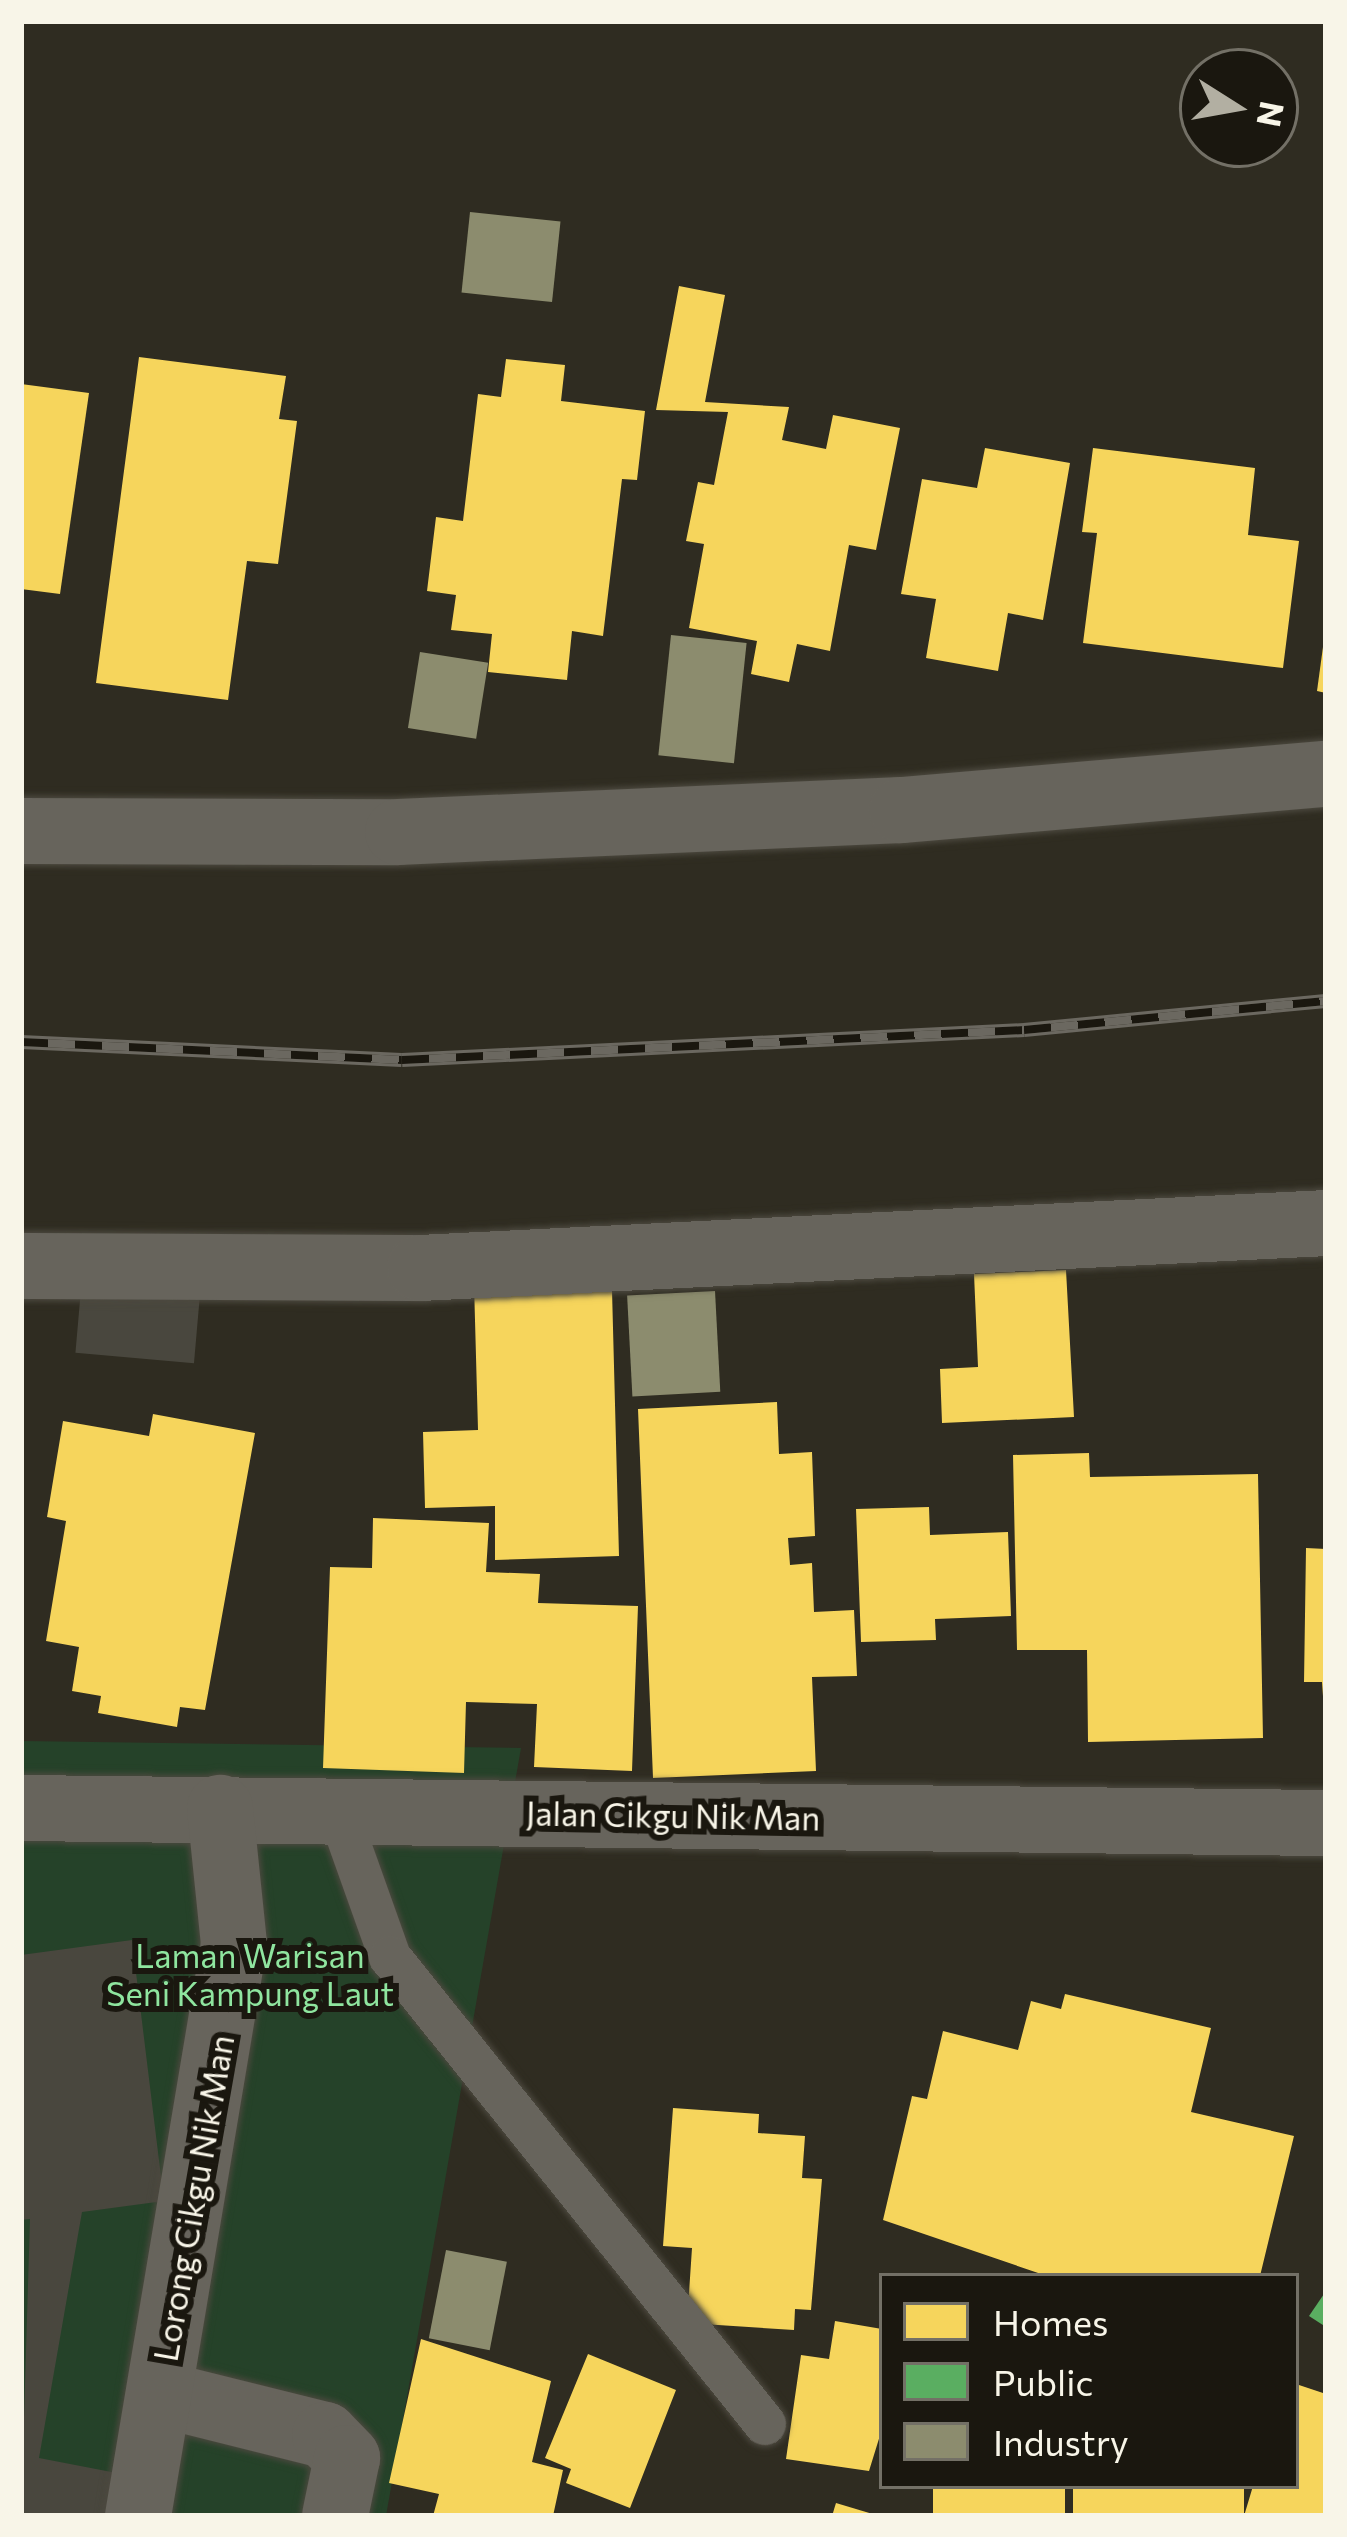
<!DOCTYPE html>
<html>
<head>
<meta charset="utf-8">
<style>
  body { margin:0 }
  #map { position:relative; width:1347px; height:2537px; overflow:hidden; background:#2f2c21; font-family:Commissioner,sans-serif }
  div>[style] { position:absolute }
  .green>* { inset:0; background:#254229 }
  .homes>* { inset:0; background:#f6d55c; transform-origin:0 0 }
  .public>* { inset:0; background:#5aae61 }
  .industry>* { inset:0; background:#8c8c6e; transform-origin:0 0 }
  .building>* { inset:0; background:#49473e; transform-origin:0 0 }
  .roads { filter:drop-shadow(0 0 3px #4c493f) drop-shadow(0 0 3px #4c493f) }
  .lane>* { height:42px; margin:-21px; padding:0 21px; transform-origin:21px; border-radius:21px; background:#67645c }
  .street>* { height:66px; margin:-33px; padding:0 33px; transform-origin:33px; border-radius:33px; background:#67645c }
  .rail>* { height:14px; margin-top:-7px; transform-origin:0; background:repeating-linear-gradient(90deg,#1a170f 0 27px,#6b6860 0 54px); box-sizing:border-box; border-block:3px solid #6b6860 }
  span { translate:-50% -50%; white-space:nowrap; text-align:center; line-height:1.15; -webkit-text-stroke:12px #1a170f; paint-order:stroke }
  .street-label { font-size:33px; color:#f8f5e8 }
  .park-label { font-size:33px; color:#8fe59f }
  .frame { position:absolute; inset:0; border:24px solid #f8f5e8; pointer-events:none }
  .legend { position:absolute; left:879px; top:2273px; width:420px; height:216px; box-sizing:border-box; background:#1a170f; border:3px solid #737066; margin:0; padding:15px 21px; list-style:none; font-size:36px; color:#f8f5e8 }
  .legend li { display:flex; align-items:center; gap:24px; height:60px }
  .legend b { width:60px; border:3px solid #737066 }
  .north { position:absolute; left:1179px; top:48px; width:120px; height:120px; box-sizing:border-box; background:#1a170f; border:3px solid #737066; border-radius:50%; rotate:101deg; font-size:33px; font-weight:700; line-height:48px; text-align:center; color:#f8f5e8 }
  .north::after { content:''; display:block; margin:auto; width:42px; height:54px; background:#b2afa2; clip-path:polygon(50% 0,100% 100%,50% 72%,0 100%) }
</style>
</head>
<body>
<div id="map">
  <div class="green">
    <i style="clip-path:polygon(21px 1741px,521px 1748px,386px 2516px,21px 2516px)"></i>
  </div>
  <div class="homes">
    <i style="clip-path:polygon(679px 286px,725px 295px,705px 402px,789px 407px,782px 440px,826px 449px,833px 415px,900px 428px,876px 550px,849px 545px,830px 651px,797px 644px,789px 682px,751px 674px,757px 641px,689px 628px,704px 544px,686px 541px,698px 482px,714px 485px,728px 412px,656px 410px)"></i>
    <i style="clip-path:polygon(139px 357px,286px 376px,279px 419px,297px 421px,278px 564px,247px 561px,228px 700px,96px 683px)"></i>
    <i style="clip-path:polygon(506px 359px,565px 365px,561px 401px,645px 411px,637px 480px,622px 479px,603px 636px,572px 631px,567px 680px,488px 672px,492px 634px,451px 630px,456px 595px,427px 591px,436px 517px,463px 521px,478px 394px,501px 397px)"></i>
    <i style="clip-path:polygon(21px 384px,89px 393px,60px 594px,21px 589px)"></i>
    <i style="clip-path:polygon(985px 448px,1070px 463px,1043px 620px,1008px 613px,998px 671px,926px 658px,936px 599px,901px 594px,922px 479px,977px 488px)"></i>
    <i style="clip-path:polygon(1093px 448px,1255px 468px,1248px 535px,1299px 541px,1283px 668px,1083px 643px,1097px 533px,1082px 532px)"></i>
    <i style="clip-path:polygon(1323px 647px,1326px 648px,1326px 693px,1317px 691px)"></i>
    <i style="clip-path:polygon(1066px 1270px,1074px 1417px,942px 1423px,940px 1369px,978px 1367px,974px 1274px)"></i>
    <i style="clip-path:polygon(474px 1284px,612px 1290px,619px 1556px,495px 1560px,495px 1506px,425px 1508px,423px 1432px,478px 1430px)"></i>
    <i style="clip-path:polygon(777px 1402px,779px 1454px,812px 1452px,815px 1536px,788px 1538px,790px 1565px,812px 1563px,814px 1612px,854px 1610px,857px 1676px,812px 1677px,816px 1771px,653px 1778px,638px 1409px)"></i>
    <i style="clip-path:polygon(153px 1414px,255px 1433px,205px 1710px,180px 1707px,177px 1727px,98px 1713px,101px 1696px,72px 1691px,79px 1647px,46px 1641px,66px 1521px,47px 1517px,63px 1421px,149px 1436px)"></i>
    <i style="clip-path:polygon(1089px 1453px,1090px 1477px,1258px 1474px,1263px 1738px,1088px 1742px,1087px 1650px,1017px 1650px,1013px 1455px)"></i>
    <i style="clip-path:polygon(929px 1507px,930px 1535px,1008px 1532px,1011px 1616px,935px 1619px,936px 1640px,861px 1642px,856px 1509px)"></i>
    <i style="clip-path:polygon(373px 1518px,489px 1523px,486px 1572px,540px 1574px,538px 1603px,638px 1606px,632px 1771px,534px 1767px,537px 1704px,466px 1702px,464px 1773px,323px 1768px,330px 1567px,372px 1568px)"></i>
    <i style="clip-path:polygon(1306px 1548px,1326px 1549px,1326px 1739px,1322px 1682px,1304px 1682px)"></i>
    <i style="clip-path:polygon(1065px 1994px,1211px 2028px,1191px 2112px,1294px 2136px,1260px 2276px,1047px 2276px,883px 2220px,912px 2096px,927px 2099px,943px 2031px,1018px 2050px,1031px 2001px,1061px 2009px)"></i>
    <i style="clip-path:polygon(673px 2108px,759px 2114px,758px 2133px,805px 2136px,802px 2178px,822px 2179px,811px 2310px,795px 2309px,794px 2330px,687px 2323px,692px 2248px,663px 2246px)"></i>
    <i style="clip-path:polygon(835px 2321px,882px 2329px,882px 2429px,869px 2471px,786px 2459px,801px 2355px,829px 2359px)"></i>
    <i style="clip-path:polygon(421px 2339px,551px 2381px,532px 2462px,563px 2470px,553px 2516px,433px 2516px,439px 2494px,389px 2483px)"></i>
    <i style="clip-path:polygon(588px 2354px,676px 2390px,630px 2508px,566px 2483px,571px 2469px,545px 2458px)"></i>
    <i style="clip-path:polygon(1296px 2384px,1326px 2394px,1326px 2516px,1244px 2516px,1253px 2486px,1296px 2486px)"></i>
    <i style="left:933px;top:2486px;width:132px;height:31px"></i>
    <i style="left:1073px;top:2486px;width:171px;height:31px"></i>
    <i style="clip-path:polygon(836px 2503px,876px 2515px,875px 2516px,832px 2516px)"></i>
  </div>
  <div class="public">
    <i style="clip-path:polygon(1326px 2291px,1326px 2327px,1309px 2316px)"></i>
  </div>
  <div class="industry">
    <i style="left:470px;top:212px;width:91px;height:81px;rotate:6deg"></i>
    <i style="left:671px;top:635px;width:76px;height:121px;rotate:6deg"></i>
    <i style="left:420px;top:652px;width:69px;height:77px;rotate:9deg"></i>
    <i style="left:715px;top:1291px;width:101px;height:88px;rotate:87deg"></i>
    <i style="left:446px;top:2250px;width:62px;height:90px;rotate:11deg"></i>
  </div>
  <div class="building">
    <i style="left:81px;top:1289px;width:119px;height:64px;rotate:5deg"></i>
    <i style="clip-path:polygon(132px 1940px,164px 2201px,82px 2212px,39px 2458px,127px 2475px,120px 2516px,21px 2516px,30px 2219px,21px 2220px,21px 1955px)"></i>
  </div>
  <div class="roads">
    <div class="lane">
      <i style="left:338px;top:1811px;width:155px;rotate:70.4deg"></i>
      <i style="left:390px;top:1957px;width:599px;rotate:51.24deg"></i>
    </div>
    <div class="street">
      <i style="left:21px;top:831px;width:377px;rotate:0.2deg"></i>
      <i style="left:398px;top:832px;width:504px;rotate:-2.5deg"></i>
      <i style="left:902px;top:810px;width:426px;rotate:-4.9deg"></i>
      <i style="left:21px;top:1266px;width:399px;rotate:0.3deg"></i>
      <i style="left:420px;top:1268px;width:907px;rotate:-2.84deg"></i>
      <i style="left:21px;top:1808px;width:1305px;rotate:0.66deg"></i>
      <i style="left:160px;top:2394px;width:170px;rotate:14deg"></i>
      <i style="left:325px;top:2435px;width:32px;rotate:46deg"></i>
      <i style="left:347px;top:2458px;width:59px;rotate:101.7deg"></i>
      <i style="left:138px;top:2516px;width:580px;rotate:-80.47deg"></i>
      <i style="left:234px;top:1944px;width:137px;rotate:-95.9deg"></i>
    </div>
  </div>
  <div class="rail">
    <i style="left:21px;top:1042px;width:381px;rotate:2.7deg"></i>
    <i style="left:402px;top:1060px;width:623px;rotate:-2.76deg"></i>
    <i style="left:1024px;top:1030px;width:303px;rotate:-5.5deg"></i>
  </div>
  <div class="street-label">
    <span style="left:673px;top:1815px;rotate:1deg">Jalan Cikgu Nik Man</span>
    <span style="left:193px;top:2198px;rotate:-80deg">Lorong Cikgu Nik Man</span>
  </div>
  <div class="park-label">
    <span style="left:250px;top:1974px">Laman Warisan<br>Seni Kampung Laut</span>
  </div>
  <div class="frame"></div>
  <ul class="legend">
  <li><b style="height:33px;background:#f6d55c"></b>Homes</li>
  <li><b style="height:33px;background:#5aae61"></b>Public</li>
  <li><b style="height:33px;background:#8c8c6e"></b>Industry</li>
  </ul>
  <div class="north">N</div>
</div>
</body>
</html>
